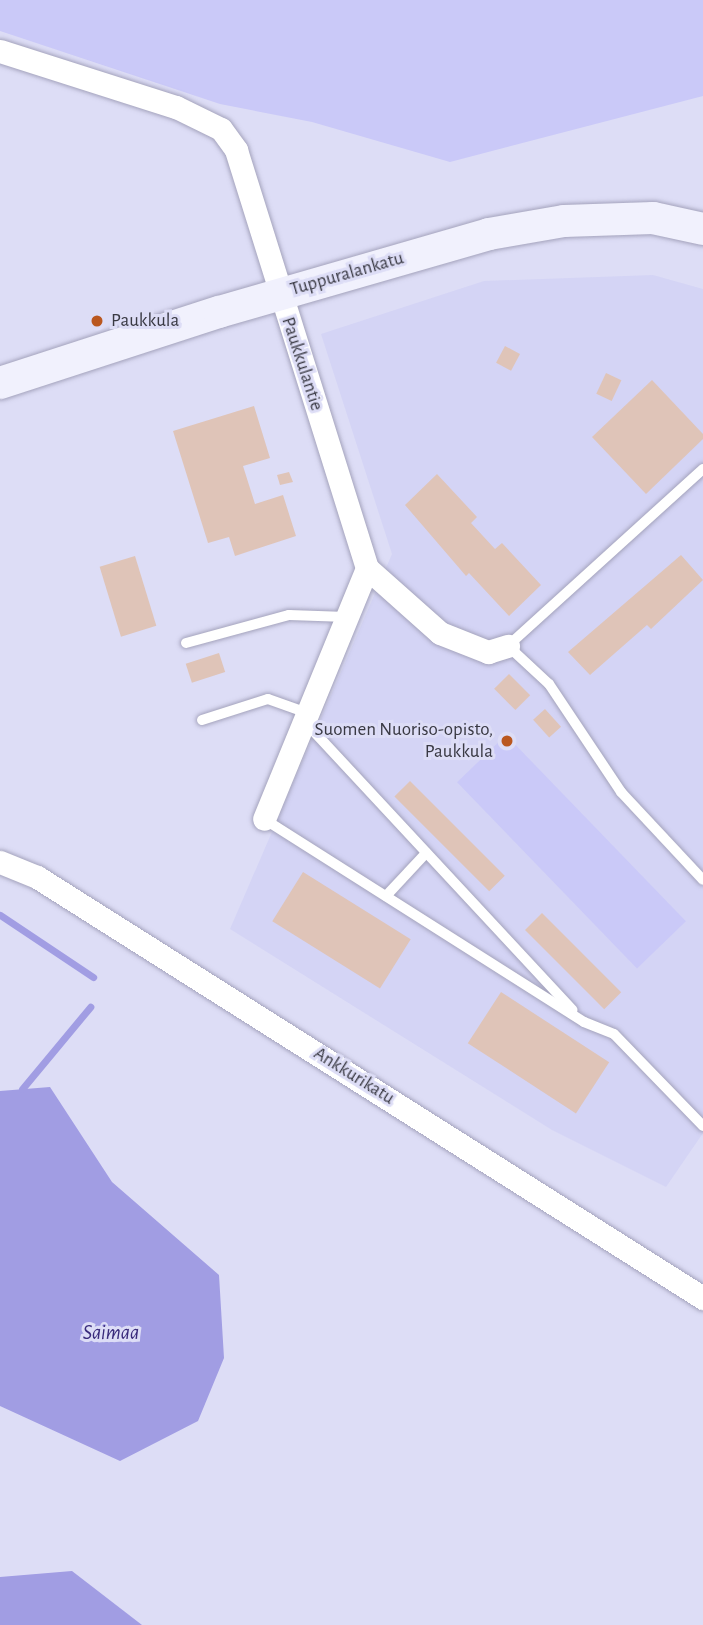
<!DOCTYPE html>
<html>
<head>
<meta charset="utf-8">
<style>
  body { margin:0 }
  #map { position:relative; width:703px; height:1625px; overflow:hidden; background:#ddddf6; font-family:"Alegreya Sans",sans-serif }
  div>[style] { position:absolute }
  .built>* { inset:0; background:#d4d4f5 }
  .green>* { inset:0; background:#cac9f8; transform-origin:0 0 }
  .water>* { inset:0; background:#a19de3 }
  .stream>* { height:7px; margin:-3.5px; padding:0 3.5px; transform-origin:3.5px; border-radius:3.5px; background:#a19de3 }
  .building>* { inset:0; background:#dfc4b8; transform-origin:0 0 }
  .roads { filter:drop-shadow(0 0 2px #a4a3bc) drop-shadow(0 0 2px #a4a3bc) }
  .lane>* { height:10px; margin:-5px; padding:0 5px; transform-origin:5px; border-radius:5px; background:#fff }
  .street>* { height:23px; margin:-11.5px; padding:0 11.5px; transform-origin:11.5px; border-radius:11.5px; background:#fff }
  .secondary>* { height:32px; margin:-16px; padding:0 16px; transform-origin:16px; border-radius:16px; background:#f1f1fd }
  .dots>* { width:19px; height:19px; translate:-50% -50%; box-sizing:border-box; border:4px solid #ddddf6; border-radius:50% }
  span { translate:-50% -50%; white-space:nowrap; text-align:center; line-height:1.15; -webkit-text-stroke:6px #ddddf6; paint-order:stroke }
  .street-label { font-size:19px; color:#393943 }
  .poi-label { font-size:19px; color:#393943 }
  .left { translate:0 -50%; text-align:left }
  .right { translate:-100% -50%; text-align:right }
  .water-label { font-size:21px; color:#392a7b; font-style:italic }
</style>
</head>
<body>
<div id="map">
  <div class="built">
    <i style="clip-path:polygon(653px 275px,703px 289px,703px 1133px,666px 1187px,552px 1130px,230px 929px,392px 554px,321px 334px,484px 281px)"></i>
  </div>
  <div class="green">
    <i style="clip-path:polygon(0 0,703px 0,703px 96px,450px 162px,312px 122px,220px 104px,0 31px)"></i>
    <i style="left:506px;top:735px;width:259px;height:68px;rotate:46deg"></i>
  </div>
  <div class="water">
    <i style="clip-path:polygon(50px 1087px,112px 1182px,219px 1275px,224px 1358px,198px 1421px,120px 1461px,0 1406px,0 1091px)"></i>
    <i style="clip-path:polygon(72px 1571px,142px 1625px,0 1625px,0 1577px)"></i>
  </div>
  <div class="stream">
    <i style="left:0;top:915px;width:112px;rotate:33.7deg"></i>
    <i style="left:22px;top:1089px;width:107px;rotate:-50.3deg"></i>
  </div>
  <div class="building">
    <i style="left:505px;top:346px;width:17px;height:19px;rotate:28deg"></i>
    <i style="left:606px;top:373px;width:17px;height:23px;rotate:25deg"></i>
    <i style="clip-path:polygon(652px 380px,703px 434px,703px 439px,646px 494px,592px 437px)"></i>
    <i style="clip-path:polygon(254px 406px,270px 458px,243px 466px,255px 504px,283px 495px,296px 536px,235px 556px,229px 537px,208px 543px,173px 431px)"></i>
    <i style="clip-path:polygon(289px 472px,293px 482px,280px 485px,277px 475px)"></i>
    <i style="clip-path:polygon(437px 474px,477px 517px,471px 523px,495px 549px,502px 543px,541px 585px,509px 616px,469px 573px,466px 576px,405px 505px)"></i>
    <i style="clip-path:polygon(681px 555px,703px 580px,651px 629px,647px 625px,590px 675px,568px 652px)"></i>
    <i style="left:135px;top:556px;width:73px;height:37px;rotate:73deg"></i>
    <i style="left:219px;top:653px;width:20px;height:35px;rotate:72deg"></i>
    <i style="left:509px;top:674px;width:30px;height:21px;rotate:45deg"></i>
    <i style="left:545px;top:709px;width:24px;height:16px;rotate:48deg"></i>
    <i style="left:410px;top:781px;width:134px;height:22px;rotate:45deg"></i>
    <i style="left:303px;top:872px;width:127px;height:58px;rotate:32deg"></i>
    <i style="left:542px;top:913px;width:112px;height:24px;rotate:45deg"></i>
    <i style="left:501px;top:992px;width:129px;height:61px;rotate:33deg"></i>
  </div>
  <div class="roads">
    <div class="lane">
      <i style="left:703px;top:469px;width:263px;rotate:137.8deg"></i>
      <i style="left:508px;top:646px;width:56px;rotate:42.8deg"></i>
      <i style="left:549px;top:684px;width:130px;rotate:56.3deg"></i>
      <i style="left:621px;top:792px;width:120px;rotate:47deg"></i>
      <i style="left:186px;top:643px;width:107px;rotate:-15.2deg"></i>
      <i style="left:289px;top:615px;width:58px;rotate:2deg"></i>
      <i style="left:202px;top:720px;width:69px;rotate:-17.7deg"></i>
      <i style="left:268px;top:699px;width:41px;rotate:19.7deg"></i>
      <i style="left:305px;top:722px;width:393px;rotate:47.1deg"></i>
      <i style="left:264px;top:819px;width:379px;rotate:32.4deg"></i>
      <i style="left:584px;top:1022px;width:32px;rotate:22deg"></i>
      <i style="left:614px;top:1034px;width:128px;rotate:45.9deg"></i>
      <i style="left:386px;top:896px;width:59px;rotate:-47.1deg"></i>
    </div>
    <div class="street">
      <i style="left:0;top:51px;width:185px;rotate:17.7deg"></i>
      <i style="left:176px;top:107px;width:50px;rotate:26.1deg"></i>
      <i style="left:221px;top:129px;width:26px;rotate:54deg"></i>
      <i style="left:236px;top:150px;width:438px;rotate:72.6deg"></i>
      <i style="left:367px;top:568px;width:271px;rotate:112.3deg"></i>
      <i style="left:367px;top:568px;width:98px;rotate:41.7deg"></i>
      <i style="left:440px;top:633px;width:52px;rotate:21.6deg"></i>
      <i style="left:488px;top:652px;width:21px;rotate:-17deg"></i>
      <i style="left:0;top:862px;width:40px;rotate:22deg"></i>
      <i style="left:37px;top:877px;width:788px;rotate:32.3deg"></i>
    </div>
    <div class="secondary">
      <i style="left:0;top:383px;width:230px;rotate:-18deg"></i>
      <i style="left:219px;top:312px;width:281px;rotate:-16.1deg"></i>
      <i style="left:489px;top:234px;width:76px;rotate:-9.8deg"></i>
      <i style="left:564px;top:221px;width:89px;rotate:-1.9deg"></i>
      <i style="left:653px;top:218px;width:51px;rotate:12.4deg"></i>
    </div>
  </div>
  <div class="dots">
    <i style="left:97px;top:321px;background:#ba571f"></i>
    <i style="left:507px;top:741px;background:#ba571f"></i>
  </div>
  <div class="street-label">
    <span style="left:347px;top:274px;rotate:-16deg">Tuppuralankatu</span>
    <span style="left:302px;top:364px;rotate:72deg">Paukkulantie</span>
    <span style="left:354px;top:1076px;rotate:32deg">Ankkurikatu</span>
  </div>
  <div class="poi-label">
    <span class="left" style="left:111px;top:321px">Paukkula</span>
    <span class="right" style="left:493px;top:741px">Suomen Nuoriso-opisto,<br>Paukkula</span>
  </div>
  <div class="water-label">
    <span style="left:111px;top:1333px">Saimaa</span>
  </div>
</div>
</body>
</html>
